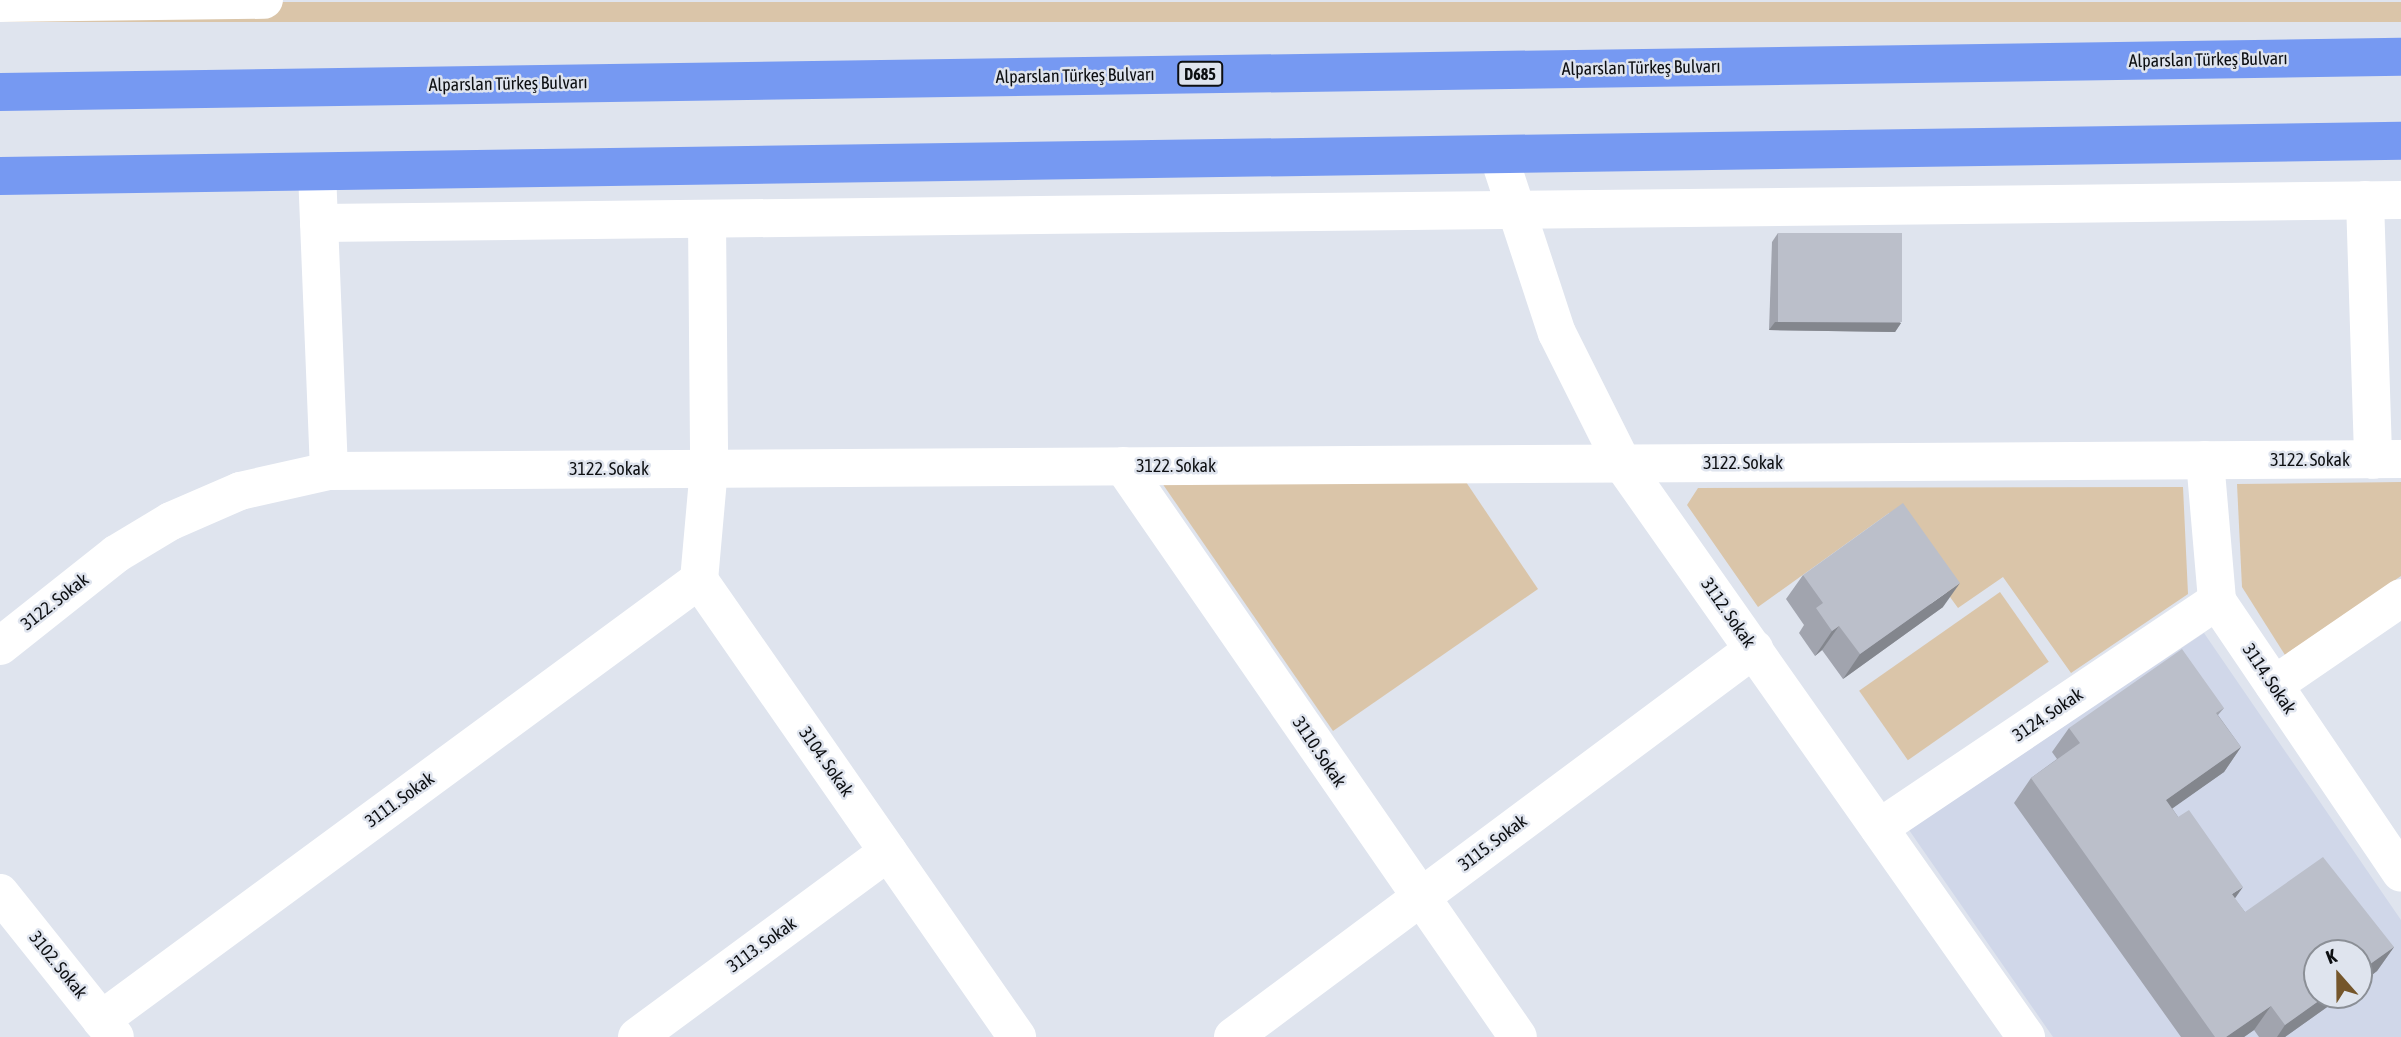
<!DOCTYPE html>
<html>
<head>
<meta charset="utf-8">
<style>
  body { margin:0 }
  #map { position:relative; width:2401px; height:1037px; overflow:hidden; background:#dfe4ee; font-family:"Asap Condensed",sans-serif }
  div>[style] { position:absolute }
  .built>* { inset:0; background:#d0d7e9 }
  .green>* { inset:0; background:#dac5a9; transform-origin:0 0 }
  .minor>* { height:38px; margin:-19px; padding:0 19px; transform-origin:19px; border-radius:19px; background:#fff }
  .highway>* { height:38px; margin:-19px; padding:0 19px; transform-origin:19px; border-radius:19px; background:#7699f2 }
  .wall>* { inset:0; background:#a1a4ae }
  .shaded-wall>* { inset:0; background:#83868d }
  .building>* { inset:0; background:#bbbfca; transform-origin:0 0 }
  span { translate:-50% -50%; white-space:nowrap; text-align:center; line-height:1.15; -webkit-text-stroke:5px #dfe4ee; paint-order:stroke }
  .shield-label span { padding:2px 5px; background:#dfe4ee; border:2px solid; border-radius:5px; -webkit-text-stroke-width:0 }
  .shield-label { font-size:16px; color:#0d0f12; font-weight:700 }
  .street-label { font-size:18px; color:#0d0f12 }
  .north { position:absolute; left:2303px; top:939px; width:70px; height:70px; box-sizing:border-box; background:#dfe4ee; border:2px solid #8b8f96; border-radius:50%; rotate:339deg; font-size:19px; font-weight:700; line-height:28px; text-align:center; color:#0d0f12 }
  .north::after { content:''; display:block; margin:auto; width:24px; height:32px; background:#75562b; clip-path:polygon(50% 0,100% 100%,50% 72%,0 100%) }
</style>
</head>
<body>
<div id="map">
  <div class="built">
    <i style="clip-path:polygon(evenodd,2204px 633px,2401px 920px,2401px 1037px,2053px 1037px,1909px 830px,2204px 633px,2317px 953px,2359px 953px,2359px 995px,2317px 995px,2317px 953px)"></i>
  </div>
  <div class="green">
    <i style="left:2401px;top:2px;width:20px;height:2401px;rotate:90deg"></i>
    <i style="clip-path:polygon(1466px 482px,1538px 589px,1333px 731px,1162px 483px)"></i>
    <i style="clip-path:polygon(2401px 482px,2401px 576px,2285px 655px,2242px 587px,2237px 484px)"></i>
    <i style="clip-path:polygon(2183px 487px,2188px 594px,2071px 673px,2003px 577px,1958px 608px,1889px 513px,1758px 607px,1687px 505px,1698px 488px)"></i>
    <i style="left:2000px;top:592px;width:85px;height:172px;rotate:55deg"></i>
  </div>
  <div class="minor">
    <i style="left:0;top:3px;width:264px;rotate:-0.7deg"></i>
    <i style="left:1498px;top:154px;width:188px;rotate:71.8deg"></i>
    <i style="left:1557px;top:333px;width:145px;rotate:63.4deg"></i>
    <i style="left:1622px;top:463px;width:702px;rotate:54.86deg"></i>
    <i style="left:317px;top:172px;width:299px;rotate:87.7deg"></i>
    <i style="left:2365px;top:200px;width:260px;rotate:88.2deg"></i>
    <i style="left:707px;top:219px;width:249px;rotate:89.5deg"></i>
    <i style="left:709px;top:468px;width:112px;rotate:95.1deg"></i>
    <i style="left:699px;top:580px;width:557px;rotate:55.17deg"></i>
    <i style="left:319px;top:223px;width:2082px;rotate:-0.63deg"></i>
    <i style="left:2205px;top:460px;width:142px;rotate:85.1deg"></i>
    <i style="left:2217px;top:601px;width:328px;rotate:55.9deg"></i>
    <i style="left:1123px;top:466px;width:694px;rotate:55.33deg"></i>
    <i style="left:0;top:646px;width:148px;rotate:-38.4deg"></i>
    <i style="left:116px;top:554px;width:64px;rotate:-31deg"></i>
    <i style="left:171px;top:521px;width:75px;rotate:-23.5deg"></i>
    <i style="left:240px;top:491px;width:91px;rotate:-12.7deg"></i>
    <i style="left:329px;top:471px;width:2072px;rotate:-0.33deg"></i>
    <i style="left:2274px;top:685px;width:154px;rotate:-34.4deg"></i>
    <i style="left:1879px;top:828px;width:407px;rotate:-33.9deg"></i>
    <i style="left:0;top:893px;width:184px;rotate:51.4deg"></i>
    <i style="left:101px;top:1020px;width:742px;rotate:-36.35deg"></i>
    <i style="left:637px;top:1037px;width:312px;rotate:-36.4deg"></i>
    <i style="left:1233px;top:1037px;width:650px;rotate:-36.68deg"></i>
  </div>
  <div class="highway">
    <i style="left:0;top:92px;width:2401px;rotate:-0.84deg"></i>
    <i style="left:0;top:176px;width:2401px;rotate:-0.84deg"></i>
  </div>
  <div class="wall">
    <i style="clip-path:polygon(1778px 233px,1901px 323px,1895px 332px,1769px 330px,1772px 242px)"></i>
    <i style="clip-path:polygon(1803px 575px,1943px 607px,1843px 679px,1822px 650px,1815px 656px,1799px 633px,1804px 625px,1786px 599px)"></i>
    <i style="clip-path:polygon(2224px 708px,2218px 715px,2241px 747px,2224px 772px,2172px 808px,2235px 899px,2245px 912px,2394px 947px,2377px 971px,2359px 985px,2359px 953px,2317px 995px,2344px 995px,2285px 1037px,2259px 1037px,2254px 1030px,2244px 1037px,2181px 1037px,2014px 803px,2031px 778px,2057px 759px,2052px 752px,2069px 728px)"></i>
  </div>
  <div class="shaded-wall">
    <i style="clip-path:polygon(1775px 322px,1901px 323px,1895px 332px,1769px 330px)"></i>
    <i style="clip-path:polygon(1960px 583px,1943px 607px,1843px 679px,1860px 654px)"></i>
    <i style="clip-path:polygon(1839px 626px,1822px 650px,1815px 656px,1832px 631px)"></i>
    <i style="clip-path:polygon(2241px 747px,2224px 772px,2149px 825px,2166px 800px)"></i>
    <i style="clip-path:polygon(2243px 887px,2226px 911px,2232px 894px)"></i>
    <i style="clip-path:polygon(2394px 947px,2377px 971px,2359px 985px,2359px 972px)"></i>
    <i style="clip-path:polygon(2327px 995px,2344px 995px,2285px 1037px,2277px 1037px,2285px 1025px)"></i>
    <i style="clip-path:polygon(2271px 1006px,2254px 1030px,2244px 1037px,2226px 1037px)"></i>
  </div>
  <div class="building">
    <i style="left:1778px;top:233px;width:124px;height:89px"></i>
    <i style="clip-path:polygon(1903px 503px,1960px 583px,1860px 654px,1839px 626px,1832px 631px,1816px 608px,1823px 603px,1803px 575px)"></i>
    <i style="clip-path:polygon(2182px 649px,2224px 708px,2216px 713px,2241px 747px,2166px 800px,2178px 817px,2189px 810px,2243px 887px,2232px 894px,2245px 912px,2323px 857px,2394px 947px,2359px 972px,2359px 953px,2317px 953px,2317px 995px,2327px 995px,2285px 1025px,2271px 1006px,2226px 1037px,2215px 1037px,2031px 778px,2080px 743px,2069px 728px)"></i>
  </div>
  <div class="shield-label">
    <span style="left:1200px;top:74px">D685</span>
  </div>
  <div class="street-label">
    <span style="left:2208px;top:60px;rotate:-1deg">Alparslan Türkeş Bulvarı</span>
    <span style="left:1641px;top:68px;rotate:-1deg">Alparslan Türkeş Bulvarı</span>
    <span style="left:1075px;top:76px;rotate:-1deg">Alparslan Türkeş Bulvarı</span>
    <span style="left:508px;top:84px;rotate:-1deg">Alparslan Türkeş Bulvarı</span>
    <span style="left:2310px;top:460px">3122. Sokak</span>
    <span style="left:1743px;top:463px">3122. Sokak</span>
    <span style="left:1176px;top:466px">3122. Sokak</span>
    <span style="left:609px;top:469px">3122. Sokak</span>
    <span style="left:55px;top:602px;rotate:-38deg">3122. Sokak</span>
    <span style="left:1728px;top:613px;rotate:55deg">3112. Sokak</span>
    <span style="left:2269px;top:679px;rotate:56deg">3114. Sokak</span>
    <span style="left:2048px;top:715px;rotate:-34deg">3124. Sokak</span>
    <span style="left:1319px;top:752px;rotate:56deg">3110. Sokak</span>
    <span style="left:826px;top:762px;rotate:55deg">3104. Sokak</span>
    <span style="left:400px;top:800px;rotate:-36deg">3111. Sokak</span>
    <span style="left:1493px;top:843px;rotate:-37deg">3115. Sokak</span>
    <span style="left:762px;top:945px;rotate:-36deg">3113. Sokak</span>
    <span style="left:58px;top:965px;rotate:51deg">3102. Sokak</span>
  </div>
  <div class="north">K</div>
</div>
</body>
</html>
